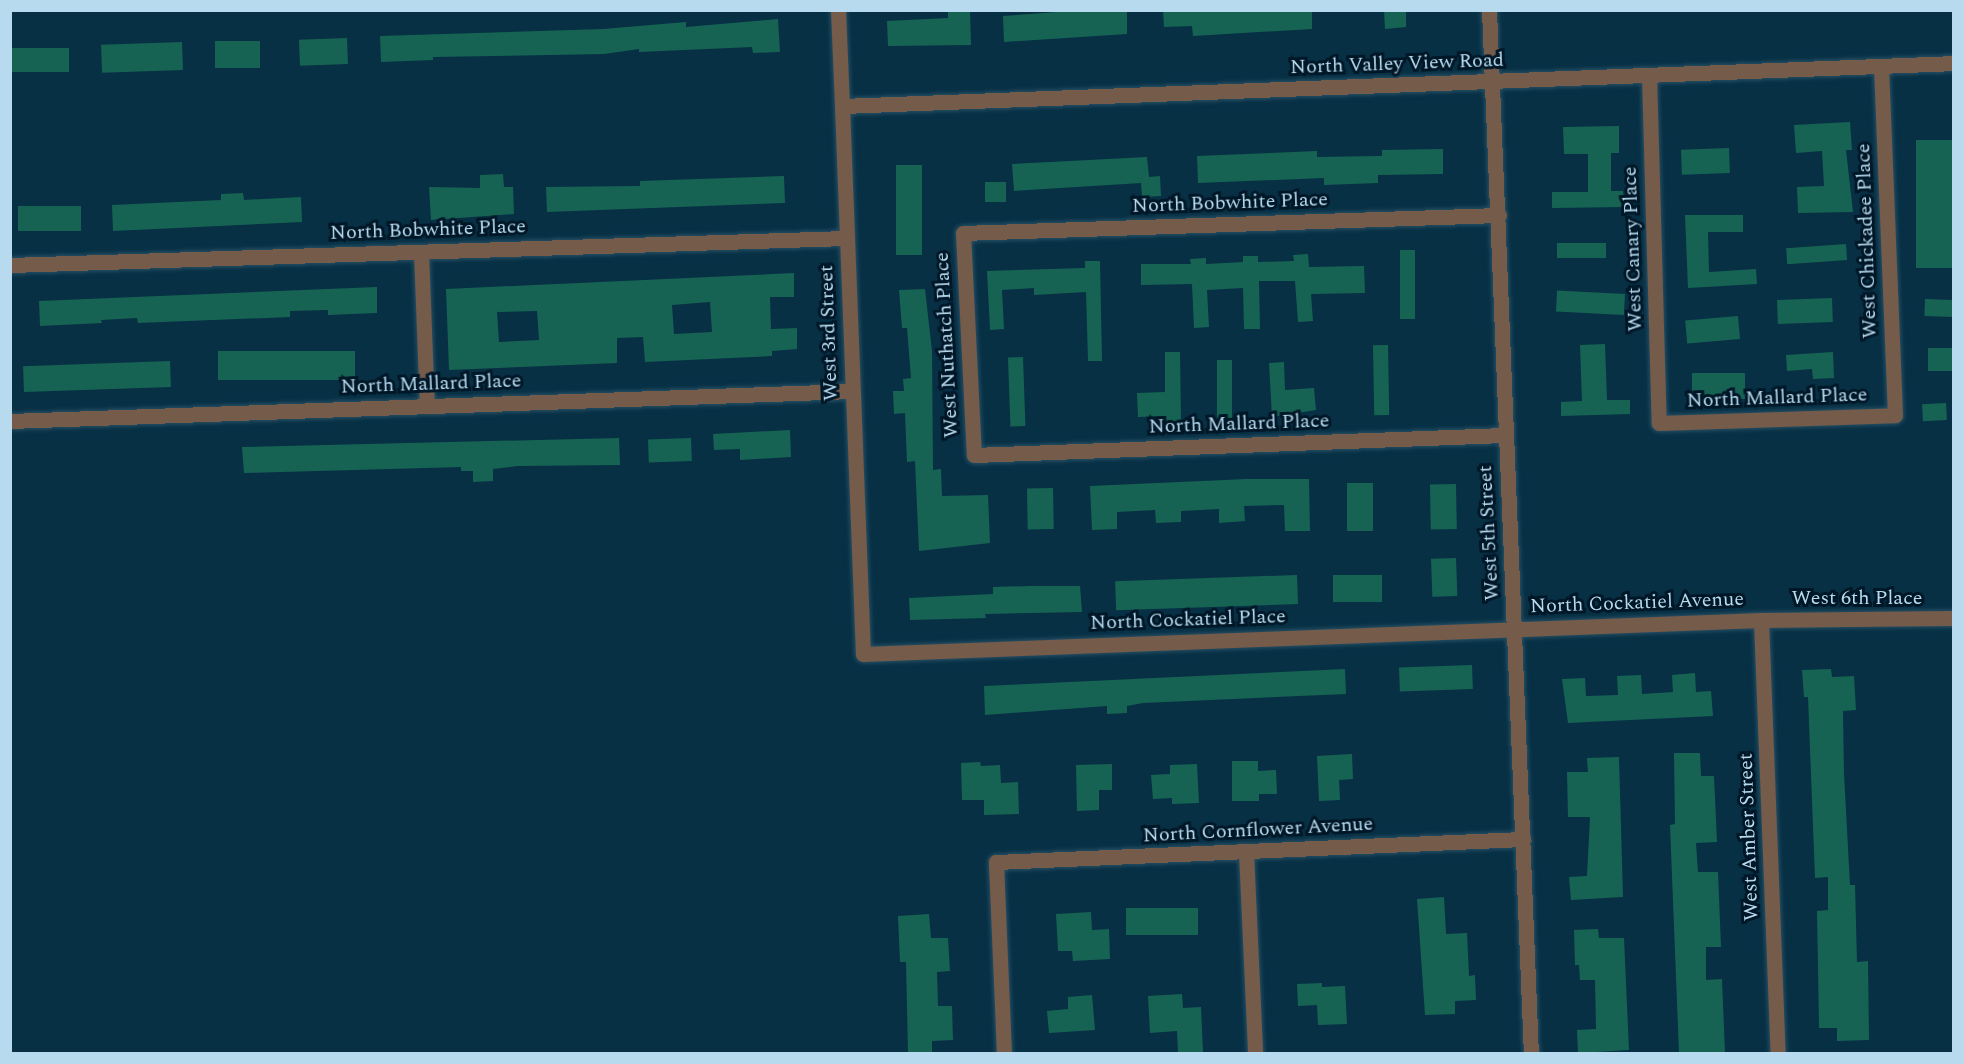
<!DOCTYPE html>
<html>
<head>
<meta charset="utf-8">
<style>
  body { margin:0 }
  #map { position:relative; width:1964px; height:1064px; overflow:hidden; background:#073045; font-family:Spectral,serif }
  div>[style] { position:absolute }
  .building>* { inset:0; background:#176353; transform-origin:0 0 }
  .roads { filter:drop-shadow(0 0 2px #274f64) drop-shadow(0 0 2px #274f64) }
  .minor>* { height:15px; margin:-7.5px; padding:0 7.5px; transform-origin:7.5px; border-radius:7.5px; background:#745b4a }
  .tertiary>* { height:15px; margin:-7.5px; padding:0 7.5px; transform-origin:7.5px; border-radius:7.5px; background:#745b4a }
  span { translate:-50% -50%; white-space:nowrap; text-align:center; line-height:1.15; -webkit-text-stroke:6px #001727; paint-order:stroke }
  .street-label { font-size:20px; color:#b7daef }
  .frame { position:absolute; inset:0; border:12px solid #b7daef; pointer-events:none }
</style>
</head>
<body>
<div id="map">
  <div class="building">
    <i style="clip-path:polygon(948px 10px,970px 10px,971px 45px,888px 46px,887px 21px,948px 18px)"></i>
    <i style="clip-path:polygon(1163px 10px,1312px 10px,1312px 29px,1193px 36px,1192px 26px,1164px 27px)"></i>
    <i style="clip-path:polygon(1384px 10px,1406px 10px,1406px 27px,1385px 29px)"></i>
    <i style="clip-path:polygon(1058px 12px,1127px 12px,1127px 34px,1004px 42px,1003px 16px)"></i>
    <i style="clip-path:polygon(778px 19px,780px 52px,753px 53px,752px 47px,639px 52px,639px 49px,604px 54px,433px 57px,433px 60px,381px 62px,380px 36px,603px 29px,686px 22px,686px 27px)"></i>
    <i style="left:347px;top:38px;width:26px;height:48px;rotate:88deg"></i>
    <i style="left:260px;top:41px;width:27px;height:45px;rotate:90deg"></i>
    <i style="left:182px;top:42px;width:28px;height:81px;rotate:88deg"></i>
    <i style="left:69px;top:48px;width:24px;height:58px;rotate:90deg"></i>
    <i style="clip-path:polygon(1850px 122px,1852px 150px,1846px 150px,1853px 212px,1798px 213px,1797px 187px,1824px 186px,1822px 151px,1796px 153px,1794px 125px)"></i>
    <i style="clip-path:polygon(1619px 126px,1619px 153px,1611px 153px,1611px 191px,1623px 191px,1624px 207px,1552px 208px,1552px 192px,1588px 192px,1588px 154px,1564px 154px,1563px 127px)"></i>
    <i style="left:1953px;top:140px;width:128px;height:37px;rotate:90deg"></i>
    <i style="left:1729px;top:148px;width:25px;height:48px;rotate:88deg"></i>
    <i style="clip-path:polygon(1443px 149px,1443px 174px,1378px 175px,1378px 183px,1324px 185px,1324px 178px,1198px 183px,1197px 156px,1317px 151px,1317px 157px,1382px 156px,1382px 150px)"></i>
    <i style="clip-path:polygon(1147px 157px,1149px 177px,1160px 176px,1161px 196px,1142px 197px,1141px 183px,1014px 191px,1012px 164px)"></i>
    <i style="left:896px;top:165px;width:26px;height:90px"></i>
    <i style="clip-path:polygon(503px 174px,504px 187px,513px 187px,514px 214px,431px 220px,429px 187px,480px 188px,480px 175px)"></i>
    <i style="clip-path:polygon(784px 176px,785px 203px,547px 212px,546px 187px,640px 186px,640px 181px)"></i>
    <i style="left:1006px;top:182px;width:20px;height:21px;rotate:90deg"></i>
    <i style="clip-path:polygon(243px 193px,244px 200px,301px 197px,302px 222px,113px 231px,112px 205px,221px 200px,221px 194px)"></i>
    <i style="left:81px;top:206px;width:25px;height:63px;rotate:90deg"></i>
    <i style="clip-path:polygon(1685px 215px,1743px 215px,1743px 232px,1708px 232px,1709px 272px,1756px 269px,1757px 284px,1688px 288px)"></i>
    <i style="left:1557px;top:243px;width:49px;height:15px"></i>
    <i style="left:1846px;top:244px;width:16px;height:60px;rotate:86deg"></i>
    <i style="left:1400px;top:250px;width:15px;height:69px"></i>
    <i style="clip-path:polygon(1308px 254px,1309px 267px,1364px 266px,1365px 293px,1311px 294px,1313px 321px,1298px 322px,1295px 281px,1259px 281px,1260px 329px,1244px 329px,1243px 288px,1207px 290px,1209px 327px,1194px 328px,1192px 284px,1141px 285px,1141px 264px,1191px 264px,1190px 259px,1206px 258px,1206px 264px,1243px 262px,1243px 256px,1258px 256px,1258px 262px,1294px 261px,1293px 255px)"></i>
    <i style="clip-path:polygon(1085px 261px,1100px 261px,1102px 361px,1088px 361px,1086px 292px,1034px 295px,1034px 288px,1002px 290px,1004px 329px,990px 330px,987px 271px,1085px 268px)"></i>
    <i style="clip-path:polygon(evenodd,794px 273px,794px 297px,770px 297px,771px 329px,797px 328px,797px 349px,772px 351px,772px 356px,645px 362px,643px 337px,617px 338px,617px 363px,449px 370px,446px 289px,794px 273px,710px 302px,712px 332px,674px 334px,672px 305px,710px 302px,794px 273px,537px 311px,539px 340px,499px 342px,497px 312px,537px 311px)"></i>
    <i style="clip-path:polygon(377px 287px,377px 313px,328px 315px,328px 310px,290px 311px,290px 317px,138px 323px,137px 318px,101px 320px,102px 323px,40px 326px,39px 301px)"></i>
    <i style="clip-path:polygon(925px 289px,932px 351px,933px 470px,941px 469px,942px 496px,988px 495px,990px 543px,919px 551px,915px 461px,907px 462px,905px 413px,894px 414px,893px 391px,904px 391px,903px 379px,911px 378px,907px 328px,902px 328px,899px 290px)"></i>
    <i style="left:1625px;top:294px;width:21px;height:68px;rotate:93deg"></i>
    <i style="left:1832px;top:298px;width:24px;height:55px;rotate:88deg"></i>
    <i style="left:1925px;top:299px;width:28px;height:17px;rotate:2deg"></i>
    <i style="left:1738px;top:316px;width:23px;height:53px;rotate:85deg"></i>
    <i style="clip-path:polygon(1605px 344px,1607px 400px,1630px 400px,1630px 414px,1561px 416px,1561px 402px,1582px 401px,1580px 345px)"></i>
    <i style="left:1388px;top:345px;width:70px;height:15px;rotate:89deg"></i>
    <i style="left:1953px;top:348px;width:23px;height:25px;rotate:90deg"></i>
    <i style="left:355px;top:351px;width:29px;height:137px;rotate:90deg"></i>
    <i style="clip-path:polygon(1165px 352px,1180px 352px,1181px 422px,1166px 422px,1166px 416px,1138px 417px,1137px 393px,1165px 392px)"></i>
    <i style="clip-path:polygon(1833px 352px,1834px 378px,1813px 379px,1812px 369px,1787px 371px,1786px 355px)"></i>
    <i style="left:1023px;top:357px;width:69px;height:15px;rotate:88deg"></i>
    <i style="left:1217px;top:360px;width:15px;height:58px"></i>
    <i style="left:170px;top:361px;width:26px;height:147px;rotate:88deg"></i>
    <i style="clip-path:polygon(1284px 362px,1285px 390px,1314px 388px,1316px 410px,1272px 417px,1269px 363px)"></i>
    <i style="left:1692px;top:373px;width:53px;height:26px"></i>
    <i style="left:1946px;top:403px;width:17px;height:24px;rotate:87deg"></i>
    <i style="clip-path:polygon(790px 430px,791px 457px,740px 460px,740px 449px,714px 450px,713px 434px)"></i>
    <i style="clip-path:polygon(619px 438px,620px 465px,517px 466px,493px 469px,493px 481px,473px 482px,473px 471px,461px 471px,461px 467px,244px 473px,242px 447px)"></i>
    <i style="left:691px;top:438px;width:23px;height:43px;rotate:88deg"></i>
    <i style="clip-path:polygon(1247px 479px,1309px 479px,1310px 531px,1285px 531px,1284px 505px,1244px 506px,1245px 521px,1219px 523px,1219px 509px,1181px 511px,1181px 522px,1156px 523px,1155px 510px,1117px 512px,1117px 529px,1092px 530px,1090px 486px)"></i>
    <i style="left:1347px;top:483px;width:26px;height:48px"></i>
    <i style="left:1456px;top:484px;width:45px;height:26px;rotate:89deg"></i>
    <i style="left:1053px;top:488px;width:41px;height:26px;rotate:89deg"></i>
    <i style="left:1456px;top:558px;width:38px;height:25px;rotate:88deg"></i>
    <i style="left:1297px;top:575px;width:29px;height:182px;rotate:88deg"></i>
    <i style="left:1382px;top:575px;width:27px;height:49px;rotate:90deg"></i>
    <i style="clip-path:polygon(1031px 586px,1080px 586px,1082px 612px,985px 614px,986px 618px,910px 620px,909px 598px,993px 594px,993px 587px)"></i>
    <i style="left:1472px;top:665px;width:24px;height:73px;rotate:88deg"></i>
    <i style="clip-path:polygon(1345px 669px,1346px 694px,1143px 703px,1127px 706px,1127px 713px,1107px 714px,1107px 706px,985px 715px,984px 686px)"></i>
    <i style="clip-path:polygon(1831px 669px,1832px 677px,1854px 676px,1856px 710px,1843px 711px,1844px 774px,1850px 885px,1855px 885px,1857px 962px,1868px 961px,1869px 1040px,1837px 1041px,1837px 1028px,1819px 1028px,1817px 911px,1828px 910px,1828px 877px,1815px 878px,1808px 697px,1804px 697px,1802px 670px)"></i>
    <i style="clip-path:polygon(1695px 673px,1696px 692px,1711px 691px,1713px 716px,1568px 723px,1562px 679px,1585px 678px,1586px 696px,1618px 695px,1617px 676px,1641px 675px,1642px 694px,1673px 692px,1672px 675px)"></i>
    <i style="clip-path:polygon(1674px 753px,1700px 753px,1701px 776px,1714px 776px,1717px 842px,1696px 843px,1698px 872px,1718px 872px,1721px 947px,1706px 947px,1706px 980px,1722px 979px,1725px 1053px,1679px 1053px,1670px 825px,1675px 824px)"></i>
    <i style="clip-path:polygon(1352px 754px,1353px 779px,1339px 780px,1340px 800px,1319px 801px,1317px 756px)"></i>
    <i style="clip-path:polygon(1619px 757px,1623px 897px,1571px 900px,1569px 877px,1587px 876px,1590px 817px,1568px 817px,1567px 772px,1588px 772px,1587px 758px)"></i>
    <i style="clip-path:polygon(1232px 761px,1258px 761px,1258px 771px,1276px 770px,1277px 794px,1259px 794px,1259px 801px,1232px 801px)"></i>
    <i style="clip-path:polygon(980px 762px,981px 766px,1000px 765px,1001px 783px,1018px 782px,1019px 814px,984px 815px,984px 800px,962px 800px,961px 763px)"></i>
    <i style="clip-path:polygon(1112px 764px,1112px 790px,1099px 790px,1099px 810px,1077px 811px,1076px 765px)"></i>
    <i style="clip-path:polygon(1197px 764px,1199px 803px,1172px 804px,1172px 798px,1153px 799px,1151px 775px,1170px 774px,1170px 765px)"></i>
    <i style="clip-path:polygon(1444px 897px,1446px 934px,1467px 933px,1469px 976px,1475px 975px,1476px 1000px,1455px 1001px,1455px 1014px,1425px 1015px,1417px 899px)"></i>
    <i style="left:1198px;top:908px;width:27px;height:72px;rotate:90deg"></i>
    <i style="clip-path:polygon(1091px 912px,1092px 930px,1109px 929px,1110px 959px,1073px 961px,1072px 951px,1058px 951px,1056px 914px)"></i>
    <i style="clip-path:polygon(929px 914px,931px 938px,948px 938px,950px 971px,937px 972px,938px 1006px,952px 1006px,953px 1040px,932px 1041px,932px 1053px,908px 1053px,906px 962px,900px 962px,898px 916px)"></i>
    <i style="clip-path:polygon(1598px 929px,1599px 938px,1624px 938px,1629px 1050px,1578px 1053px,1577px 1030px,1596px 1029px,1595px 980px,1580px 980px,1579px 965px,1575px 965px,1574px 930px)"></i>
    <i style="clip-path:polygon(1322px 983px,1322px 987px,1345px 986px,1347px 1024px,1318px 1025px,1317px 1005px,1298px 1006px,1297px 984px)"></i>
    <i style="clip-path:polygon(1182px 994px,1183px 1008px,1201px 1007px,1203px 1053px,1178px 1053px,1177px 1031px,1150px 1033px,1148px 996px)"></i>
    <i style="clip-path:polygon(1092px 995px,1095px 1030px,1049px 1033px,1047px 1011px,1068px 1009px,1068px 997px)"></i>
  </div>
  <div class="roads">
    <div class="minor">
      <i style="left:1489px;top:10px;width:1045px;rotate:87.7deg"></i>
      <i style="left:1649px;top:75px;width:348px;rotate:88.4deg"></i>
      <i style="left:1659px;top:423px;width:236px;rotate:-1.9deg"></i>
      <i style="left:1895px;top:415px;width:349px;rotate:-92.3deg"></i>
      <i style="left:842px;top:106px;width:548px;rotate:87.81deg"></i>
      <i style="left:863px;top:654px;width:899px;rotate:-2.17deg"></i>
      <i style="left:1761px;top:620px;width:193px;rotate:-0.6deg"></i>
      <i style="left:1499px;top:215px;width:536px;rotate:178.08deg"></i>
      <i style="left:963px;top:233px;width:222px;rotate:87.2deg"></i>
      <i style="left:974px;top:455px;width:531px;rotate:-2.16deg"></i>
      <i style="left:421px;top:252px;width:153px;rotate:87.8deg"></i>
      <i style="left:10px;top:265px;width:837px;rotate:-1.85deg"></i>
      <i style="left:10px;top:421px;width:843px;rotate:-2.04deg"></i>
      <i style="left:1761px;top:620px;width:434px;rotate:87.8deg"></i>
      <i style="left:1246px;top:852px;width:202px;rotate:87.4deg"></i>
      <i style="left:1004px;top:1054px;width:192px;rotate:-92.4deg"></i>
      <i style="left:996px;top:862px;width:528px;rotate:-2.5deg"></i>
    </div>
    <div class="tertiary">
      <i style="left:838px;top:10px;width:96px;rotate:87.6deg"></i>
      <i style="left:842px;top:106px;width:1113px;rotate:-2.21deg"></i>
    </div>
  </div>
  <div class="street-label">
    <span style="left:1397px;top:64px;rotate:-2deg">North Valley View Road</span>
    <span style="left:1230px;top:203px;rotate:-2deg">North Bobwhite Place</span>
    <span style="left:428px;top:230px;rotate:-2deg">North Bobwhite Place</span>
    <span style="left:1867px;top:241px;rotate:-92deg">West Chickadee Place</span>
    <span style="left:1633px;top:249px;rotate:-92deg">West Canary Place</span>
    <span style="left:829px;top:333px;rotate:-92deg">West 3rd Street</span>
    <span style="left:947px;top:345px;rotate:-93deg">West Nuthatch Place</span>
    <span style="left:431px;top:384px;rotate:-2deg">North Mallard Place</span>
    <span style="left:1777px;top:398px;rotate:-2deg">North Mallard Place</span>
    <span style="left:1239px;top:424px;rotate:-2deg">North Mallard Place</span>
    <span style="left:1489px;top:533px;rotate:-93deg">West 5th Street</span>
    <span style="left:1857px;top:598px">West 6th Place</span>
    <span style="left:1637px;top:603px;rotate:-2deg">North Cockatiel Avenue</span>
    <span style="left:1188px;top:620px;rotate:-2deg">North Cockatiel Place</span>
    <span style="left:1258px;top:830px;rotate:-3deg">North Cornflower Avenue</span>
    <span style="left:1749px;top:837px;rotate:-92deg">West Amber Street</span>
  </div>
  <div class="frame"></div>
</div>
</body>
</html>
